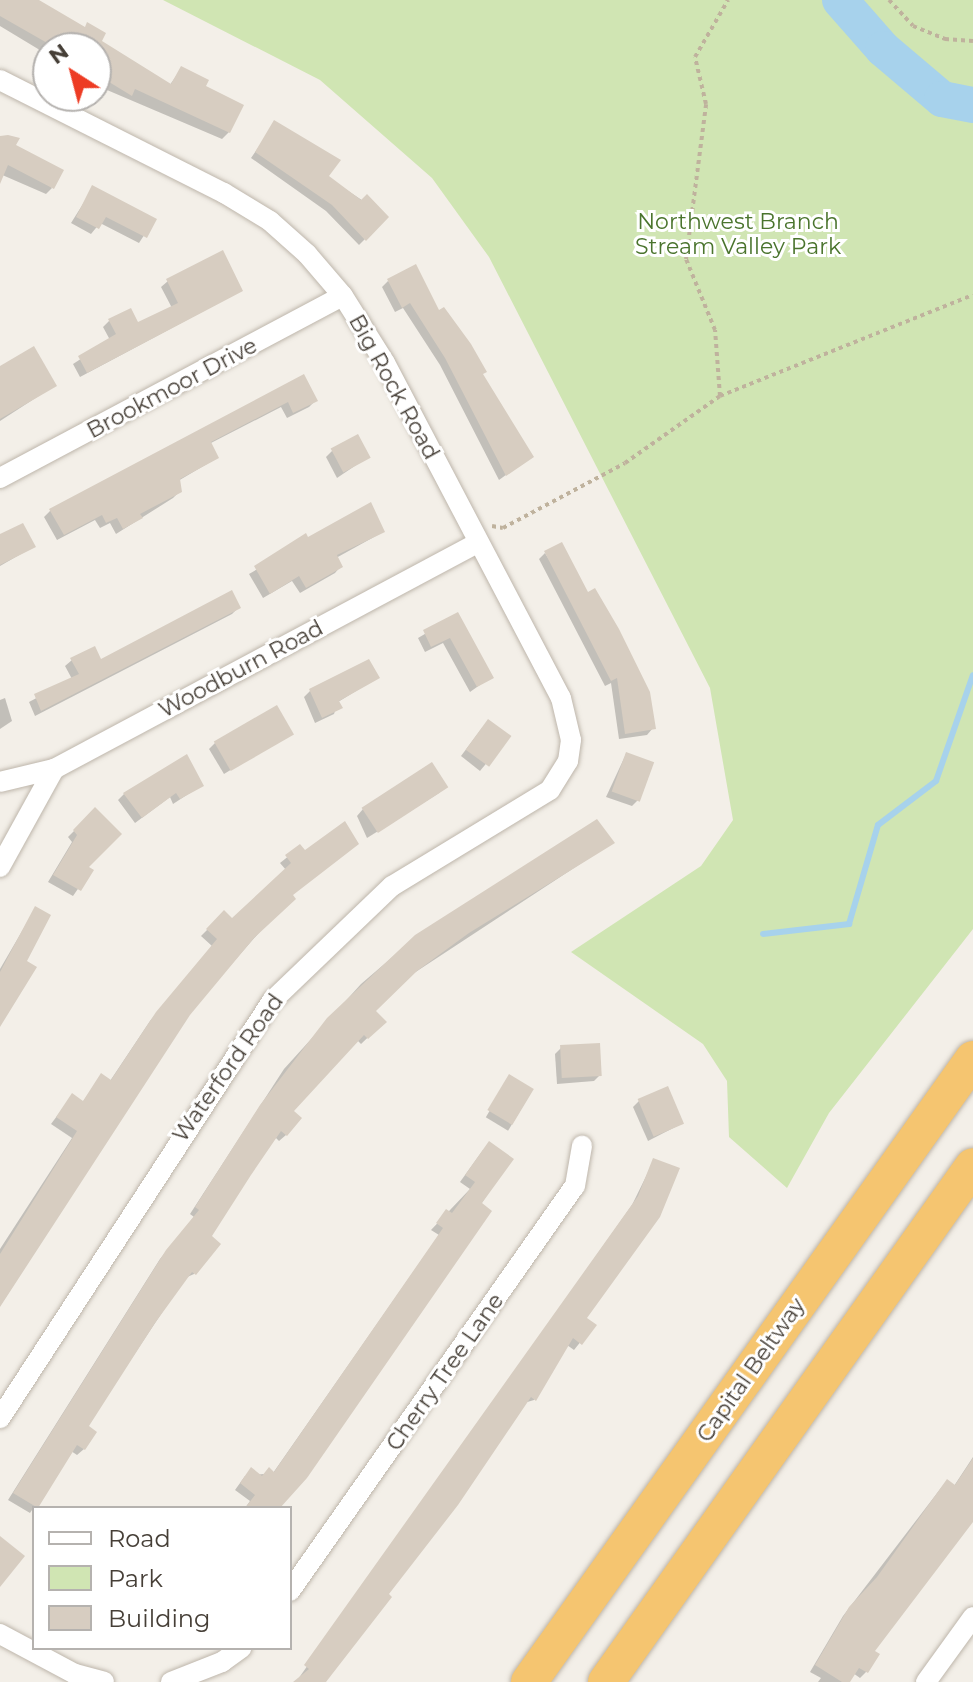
<!DOCTYPE html>
<html>
<head>
<meta charset="utf-8">
<style>
  body { margin:0 }
  #map { position:relative; width:973px; height:1682px; overflow:hidden; background:#f3efe8; font-family:Montserrat,sans-serif }
  div>[style] { position:absolute }
  .green>* { inset:0; background:#d0e5b3 }
  .shadow>* { inset:0; background:#0003; transform-origin:0 0 }
  .stream>* { height:6px; margin:-3px; padding:0 3px; transform-origin:3px; border-radius:3px; background:#a7d2ec }
  .river>* { height:36px; margin:-18px; padding:0 18px; transform-origin:18px; border-radius:18px; background:#a7d2ec }
  .building>* { inset:0; background:#d7cdc1; transform-origin:0 0 }
  .path>* { height:4px; margin-top:-2px; transform-origin:0; background:repeating-linear-gradient(90deg,#bfb29d 0 4px,transparent 0 8px) }
  .roads { filter:drop-shadow(0 0 2px #beb6ab) drop-shadow(0 0 2px #beb6ab) }
  .street>* { height:20px; margin:-10px; padding:0 10px; transform-origin:10px; border-radius:10px; background:#fff }
  .highway>* { height:36px; margin:-18px; padding:0 18px; transform-origin:18px; border-radius:18px; background:#f5c570 }
  span { translate:-50% -50%; white-space:nowrap; text-align:center; line-height:1.15; -webkit-text-stroke:6px #fff; paint-order:stroke }
  .park-label { font-size:22px; color:#4a742d }
  .street-label { font-size:22px; color:#463f37 }
  .legend { position:absolute; left:32px; top:1506px; width:260px; height:144px; box-sizing:border-box; background:#fff; border:2px solid #b5b2af; margin:0; padding:10px 14px; list-style:none; font-size:24px; color:#463f37 }
  .legend li { display:flex; align-items:center; gap:16px; height:40px }
  .legend b { width:40px; border:2px solid #b5b2af }
  .north { position:absolute; left:32px; top:32px; width:80px; height:80px; box-sizing:border-box; background:#fff; border:2px solid #b5b2af; border-radius:50%; rotate:324deg; font-size:22px; font-weight:700; line-height:32px; text-align:center; color:#463f37 }
  .north::after { content:''; display:block; margin:auto; width:28px; height:36px; background:#ed3c24; clip-path:polygon(50% 0,100% 100%,50% 72%,0 100%) }
</style>
</head>
<body>
<div id="map">
  <div class="green">
    <i style="clip-path:polygon(163px 0,973px 0,973px 929px,829px 1113px,787px 1188px,729px 1137px,727px 1081px,703px 1044px,571px 952px,701px 866px,733px 820px,710px 688px,489px 257px,432px 178px,320px 80px)"></i>
  </div>
  <div class="shadow">
    <i style="clip-path:polygon(0 0,36px 0,169px 86px,182px 68px,203px 87px,229px 132px,222px 139px,107px 90px,96px 84px,96px 48px,48px 48px,48px 55px,0 26px)"></i>
    <i style="clip-path:polygon(275px 123px,326px 176px,387px 217px,359px 245px,326px 211px,251px 158px)"></i>
    <i style="clip-path:polygon(0 139px,14px 146px,52px 188px,46px 194px,0 174px)"></i>
    <i style="clip-path:polygon(93px 188px,154px 220px,139px 243px,100px 223px,91px 234px,71px 223px)"></i>
    <i style="clip-path:polygon(168px 281px,241px 291px,80px 377px,73px 364px,110px 340px,103px 327px,109px 321px,137px 325px,172px 308px,161px 287px)"></i>
    <i style="clip-path:polygon(388px 281px,438px 313px,531px 457px,499px 480px,440px 365px,403px 308px,395px 312px,382px 287px)"></i>
    <i style="clip-path:polygon(0 368px,54px 386px,0 421px)"></i>
    <i style="clip-path:polygon(303px 377px,315px 401px,309px 407px,287px 418px,281px 407px,209px 444px,217px 458px,178px 481px,180px 491px,173px 498px,116px 534px,110px 523px,100px 528px,95px 520px,57px 540px,44px 517px,50px 511px)"></i>
    <i style="clip-path:polygon(332px 451px,368px 457px,337px 478px,326px 457px)"></i>
    <i style="clip-path:polygon(383px 532px,336px 558px,341px 566px,335px 573px,300px 593px,292px 581px,263px 598px,249px 574px,307px 540px)"></i>
    <i style="clip-path:polygon(0 534px,33px 547px,0 566px)"></i>
    <i style="clip-path:polygon(545px 553px,653px 728px,647px 735px,619px 739px,611px 683px,605px 686px,539px 559px)"></i>
    <i style="clip-path:polygon(238px 608px,232px 614px,35px 716px,29px 702px,72px 679px,65px 666px,72px 660px,100px 662px)"></i>
    <i style="clip-path:polygon(457px 615px,491px 677px,470px 692px,443px 643px,425px 652px,418px 638px)"></i>
    <i style="clip-path:polygon(377px 678px,338px 702px,334px 714px,315px 723px,304px 697px,310px 691px)"></i>
    <i style="clip-path:polygon(5px 698px,12px 721px,0 729px,0 700px)"></i>
    <i style="clip-path:polygon(482px 728px,508px 737px,480px 771px,461px 756px)"></i>
    <i style="clip-path:polygon(291px 733px,224px 774px,209px 749px,215px 743px)"></i>
    <i style="clip-path:polygon(626px 754px,638px 800px,632px 806px,606px 797px)"></i>
    <i style="clip-path:polygon(202px 785px,173px 804px,170px 797px,135px 823px,118px 800px,124px 794px)"></i>
    <i style="clip-path:polygon(445px 787px,439px 793px,367px 838px,357px 816px,363px 809px)"></i>
    <i style="clip-path:polygon(95px 810px,86px 867px,91px 870px,73px 896px,48px 882px,72px 842px,68px 837px)"></i>
    <i style="clip-path:polygon(612px 843px,408px 977px,373px 1011px,384px 1022px,361px 1044px,357px 1040px,291px 1112px,286px 1135px,279px 1141px,275px 1137px,209px 1237px,194px 1274px,185px 1278px,86px 1427px,95px 1432px,84px 1449px,77px 1455px,71px 1451px,30px 1513px,8px 1500px,160px 1259px,194px 1217px,190px 1214px,284px 1069px,361px 984px,417px 936px)"></i>
    <i style="clip-path:polygon(300px 847px,291px 896px,188px 1014px,0 1306px,0 1249px,72px 1138px,51px 1124px,72px 1096px,82px 1103px,101px 1076px,110px 1081px,150px 1021px,212px 946px,201px 936px,218px 919px,232px 920px,286px 870px,280px 863px)"></i>
    <i style="clip-path:polygon(35px 909px,24px 962px,0 1024px,0 969px)"></i>
    <i style="clip-path:polygon(561px 1048px,600px 1075px,594px 1081px,557px 1084px,555px 1054px)"></i>
    <i style="left:510px;top:1077px;width:26px;height:47px;rotate:31deg"></i>
    <i style="clip-path:polygon(640px 1100px,681px 1124px,648px 1141px,633px 1107px)"></i>
    <i style="clip-path:polygon(483px 1150px,511px 1159px,279px 1508px,245px 1508px,250px 1501px,235px 1490px,245px 1476px,273px 1473px,439px 1235px,431px 1230px,470px 1189px,460px 1182px)"></i>
    <i style="clip-path:polygon(654px 1160px,678px 1169px,584px 1318px,594px 1325px,574px 1350px,567px 1345px,534px 1400px,524px 1403px,325px 1682px,296px 1682px,632px 1205px)"></i>
    <i style="clip-path:polygon(973px 1457px,973px 1516px,872px 1652px,866px 1672px,860px 1678px,853px 1673px,847px 1682px,818px 1682px,821px 1678px,810px 1672px,843px 1616px,941px 1488px,947px 1481px,954px 1486px)"></i>
  </div>
  <div class="stream">
    <i style="left:763px;top:934px;width:87px;rotate:-6.6deg"></i>
    <i style="left:849px;top:924px;width:103px;rotate:-73.7deg"></i>
    <i style="left:878px;top:825px;width:73px;rotate:-37.2deg"></i>
    <i style="left:936px;top:781px;width:112px;rotate:-70.8deg"></i>
  </div>
  <div class="river">
    <i style="left:840px;top:0;width:65px;rotate:48.7deg"></i>
    <i style="left:883px;top:49px;width:77px;rotate:40.3deg"></i>
    <i style="left:942px;top:99px;width:32px;rotate:11deg"></i>
  </div>
  <div class="building">
    <i style="clip-path:polygon(0 0,39px 0,85px 27px,87px 22px,106px 33px,102px 41px,171px 84px,181px 66px,209px 80px,206px 86px,244px 105px,230px 133px,135px 89px,132px 96px,96px 74px,96px 48px,56px 48px,0 16px)"></i>
    <i style="clip-path:polygon(274px 120px,341px 160px,329px 176px,361px 200px,367px 194px,389px 217px,366px 241px,332px 205px,255px 152px)"></i>
    <i style="clip-path:polygon(8px 135px,20px 138px,16px 145px,64px 170px,54px 189px,8px 165px,0 184px,0 136px)"></i>
    <i style="clip-path:polygon(92px 185px,157px 219px,147px 238px,106px 217px,99px 229px,76px 217px)"></i>
    <i style="clip-path:polygon(223px 250px,243px 291px,87px 373px,78px 356px,116px 334px,108px 319px,131px 308px,138px 322px,178px 303px,166px 279px)"></i>
    <i style="clip-path:polygon(416px 264px,439px 310px,444px 307px,471px 344px,487px 372px,483px 374px,534px 457px,506px 476px,445px 358px,410px 303px,402px 308px,387px 279px)"></i>
    <i style="clip-path:polygon(34px 346px,57px 386px,0 419px,0 366px)"></i>
    <i style="clip-path:polygon(304px 374px,318px 401px,293px 413px,288px 402px,211px 442px,219px 458px,180px 479px,182px 492px,140px 514px,143px 518px,123px 529px,117px 518px,106px 523px,102px 515px,64px 535px,49px 509px)"></i>
    <i style="left:358px;top:434px;width:27px;height:31px;rotate:62deg"></i>
    <i style="clip-path:polygon(371px 502px,385px 532px,337px 555px,343px 567px,306px 588px,299px 576px,270px 594px,254px 566px,306px 533px,308px 537px)"></i>
    <i style="clip-path:polygon(23px 523px,36px 547px,0 565px,0 534px)"></i>
    <i style="clip-path:polygon(562px 542px,588px 592px,595px 588px,619px 629px,650px 692px,656px 729px,625px 734px,617px 678px,611px 681px,544px 551px)"></i>
    <i style="clip-path:polygon(232px 590px,241px 608px,41px 711px,34px 694px,79px 674px,70px 658px,95px 646px,101px 659px)"></i>
    <i style="clip-path:polygon(458px 612px,494px 678px,477px 687px,450px 638px,431px 647px,423px 630px)"></i>
    <i style="clip-path:polygon(369px 659px,380px 678px,339px 701px,343px 708px,322px 718px,309px 689px)"></i>
    <i style="left:277px;top:705px;width:34px;height:73px;rotate:60deg"></i>
    <i style="left:488px;top:719px;width:29px;height:38px;rotate:36deg"></i>
    <i style="left:626px;top:752px;width:30px;height:42px;rotate:20deg"></i>
    <i style="clip-path:polygon(187px 754px,204px 786px,180px 799px,176px 793px,142px 818px,123px 793px)"></i>
    <i style="left:432px;top:762px;width:30px;height:84px;rotate:57deg"></i>
    <i style="clip-path:polygon(95px 807px,122px 834px,89px 867px,94px 870px,81px 891px,53px 875px,77px 835px,73px 830px)"></i>
    <i style="clip-path:polygon(597px 819px,615px 843px,469px 933px,417px 971px,376px 1011px,387px 1022px,368px 1039px,364px 1035px,294px 1111px,302px 1118px,287px 1136px,281px 1131px,251px 1175px,212px 1236px,221px 1244px,196px 1275px,192px 1272px,155px 1323px,89px 1426px,97px 1432px,85px 1450px,77px 1445px,38px 1508px,13px 1493px,166px 1250px,199px 1210px,195px 1207px,260px 1105px,327px 1018px,415px 935px)"></i>
    <i style="clip-path:polygon(345px 821px,359px 844px,293px 895px,296px 899px,254px 938px,190px 1015px,0 1307px,0 1254px,77px 1131px,56px 1117px,72px 1093px,83px 1101px,101px 1073px,111px 1080px,156px 1012px,217px 939px,206px 929px,224px 910px,232px 918px,291px 863px,285px 855px,300px 844px,305px 850px)"></i>
    <i style="clip-path:polygon(35px 906px,51px 915px,27px 961px,37px 967px,0 1027px,0 972px)"></i>
    <i style="left:600px;top:1043px;width:33px;height:40px;rotate:87deg"></i>
    <i style="left:509px;top:1074px;width:29px;height:42px;rotate:31deg"></i>
    <i style="left:668px;top:1086px;width:41px;height:33px;rotate:67deg"></i>
    <i style="clip-path:polygon(489px 1141px,514px 1159px,482px 1203px,492px 1211px,307px 1478px,280px 1508px,245px 1508px,255px 1495px,240px 1483px,251px 1467px,262px 1476px,269px 1467px,274px 1472px,443px 1228px,436px 1223px,446px 1209px,452px 1213px,475px 1182px,465px 1175px)"></i>
    <i style="clip-path:polygon(653px 1158px,680px 1168px,660px 1217px,587px 1318px,597px 1325px,582px 1345px,573px 1338px,536px 1401px,531px 1397px,458px 1505px,389px 1594px,392px 1597px,326px 1682px,293px 1682px,309px 1669px,304px 1665px,638px 1196px)"></i>
    <i style="clip-path:polygon(973px 1458px,973px 1522px,875px 1651px,880px 1654px,868px 1673px,859px 1668px,850px 1682px,842px 1682px,815px 1665px,849px 1607px,877px 1577px,947px 1479px,955px 1485px)"></i>
    <i style="clip-path:polygon(0 1536px,25px 1556px,0 1587px)"></i>
  </div>
  <div class="path">
    <i style="left:889px;top:0;width:35px;rotate:47deg"></i>
    <i style="left:913px;top:26px;width:35px;rotate:22deg"></i>
    <i style="left:945px;top:39px;width:28px;rotate:4deg"></i>
    <i style="left:720px;top:396px;width:272px;rotate:-21.8deg"></i>
    <i style="left:492px;top:526px;width:11px;rotate:10deg"></i>
    <i style="left:503px;top:528px;width:138px;rotate:-28deg"></i>
    <i style="left:625px;top:463px;width:116px;rotate:-35.2deg"></i>
    <i style="left:720px;top:396px;width:66px;rotate:-94.3deg"></i>
    <i style="left:715px;top:330px;width:77px;rotate:-112.2deg"></i>
    <i style="left:686px;top:259px;width:156px;rotate:-82.6deg"></i>
    <i style="left:706px;top:104px;width:48px;rotate:-103.2deg"></i>
    <i style="left:695px;top:57px;width:66px;rotate:-59.9deg"></i>
  </div>
  <div class="roads">
    <div class="street">
      <i style="left:0;top:80px;width:251px;rotate:26.8deg"></i>
      <i style="left:224px;top:193px;width:54px;rotate:31.3deg"></i>
      <i style="left:270px;top:221px;width:50px;rotate:41.7deg"></i>
      <i style="left:307px;top:254px;width:55px;rotate:49.4deg"></i>
      <i style="left:343px;top:296px;width:79px;rotate:57.9deg"></i>
      <i style="left:385px;top:363px;width:378px;rotate:62.3deg"></i>
      <i style="left:561px;top:698px;width:43px;rotate:76.6deg"></i>
      <i style="left:571px;top:740px;width:21px;rotate:98deg"></i>
      <i style="left:568px;top:761px;width:34px;rotate:122deg"></i>
      <i style="left:550px;top:790px;width:185px;rotate:148.7deg"></i>
      <i style="left:392px;top:886px;width:166px;rotate:136.2deg"></i>
      <i style="left:272px;top:1001px;width:498px;rotate:123.1deg"></i>
      <i style="left:0;top:478px;width:388px;rotate:-28deg"></i>
      <i style="left:0;top:782px;width:56px;rotate:-13.5deg"></i>
      <i style="left:54px;top:769px;width:480px;rotate:-28.1deg"></i>
      <i style="left:0;top:867px;width:112px;rotate:-61.1deg"></i>
      <i style="left:290px;top:1591px;width:495px;rotate:-54.9deg"></i>
      <i style="left:575px;top:1186px;width:41px;rotate:-80.1deg"></i>
      <i style="left:0;top:1634px;width:85px;rotate:28.1deg"></i>
      <i style="left:75px;top:1674px;width:30px;rotate:15deg"></i>
      <i style="left:171px;top:1682px;width:55px;rotate:-21.4deg"></i>
      <i style="left:222px;top:1662px;width:24px;rotate:-36deg"></i>
      <i style="left:926px;top:1682px;width:80px;rotate:-54.1deg"></i>
    </div>
    <div class="highway">
      <i style="left:529px;top:1682px;width:765px;rotate:-54.52deg"></i>
      <i style="left:606px;top:1682px;width:633px;rotate:-54.58deg"></i>
    </div>
  </div>
  <div class="park-label">
    <span style="left:738px;top:234px">Northwest Branch<br>Stream Valley Park</span>
  </div>
  <div class="street-label">
    <span style="left:394px;top:387px;rotate:61deg">Big Rock Road</span>
    <span style="left:172px;top:388px;rotate:-28deg">Brookmoor Drive</span>
    <span style="left:241px;top:669px;rotate:-28deg">Woodburn Road</span>
    <span style="left:228px;top:1068px;rotate:-55deg">Waterford Road</span>
    <span style="left:751px;top:1370px;rotate:-55deg">Capital Beltway</span>
    <span style="left:445px;top:1372px;rotate:-55deg">Cherry Tree Lane</span>
  </div>
  <ul class="legend">
  <li><b style="height:10px;background:#fff"></b>Road</li>
  <li><b style="height:22px;background:#d0e5b3"></b>Park</li>
  <li><b style="height:22px;background:#d7cdc1"></b>Building</li>
  </ul>
  <div class="north">N</div>
</div>
</body>
</html>
